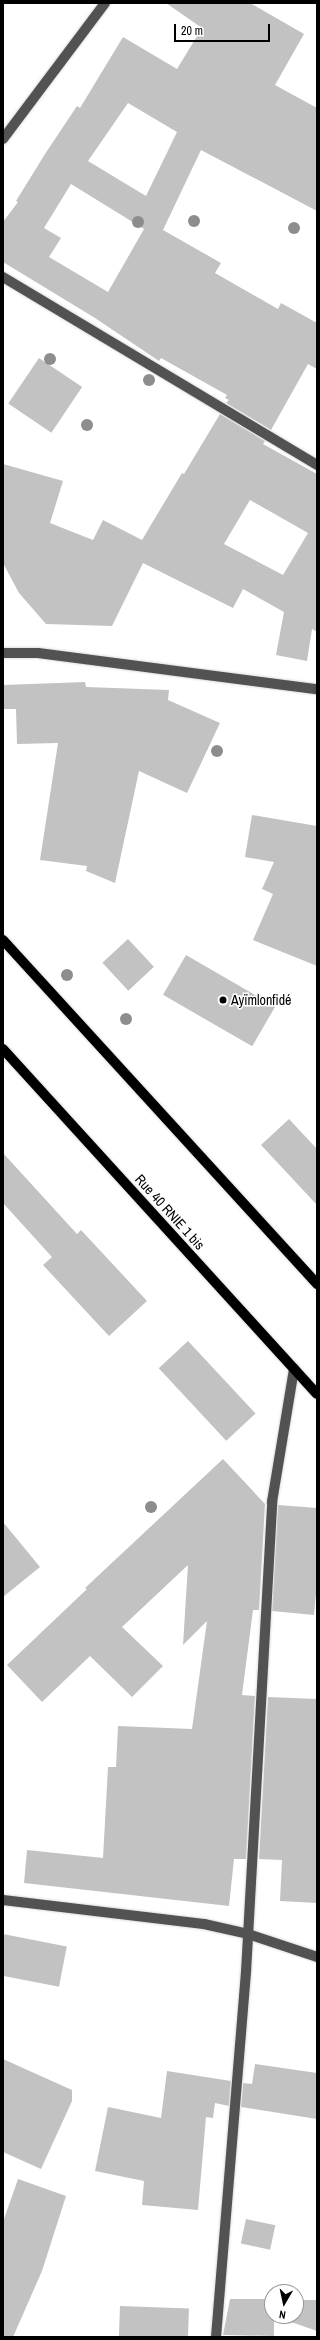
<!DOCTYPE html>
<html>
<head>
<meta charset="utf-8">
<style>
  body { margin:0 }
  #map { position:relative; width:320px; height:2340px; overflow:hidden; background:#fff; font-family:"Archivo Narrow",sans-serif }
  div>[style] { position:absolute }
  .building>* { inset:0; background:#c2c2c2; transform-origin:0 0 }
  .roads { filter:drop-shadow(0 0 1px #dbdbdb) drop-shadow(0 0 1px #dbdbdb) }
  .minor>* { height:10px; margin:-5px; padding:0 5px; transform-origin:5px; border-radius:5px; background:#525252 }
  .major>* { height:10px; margin:-5px; padding:0 5px; transform-origin:5px; border-radius:5px; background:#000 }
  .trees>* { width:12px; height:12px; margin:-6px; border-radius:50%; background:#8d8d8d }
  .dots>* { width:11px; height:11px; translate:-50% -50%; box-sizing:border-box; border:2px solid #fff; border-radius:50% }
  span { translate:-50% -50%; white-space:nowrap; text-align:center; line-height:1.15; -webkit-text-stroke:3px #fff; paint-order:stroke }
  .poi-label { font-size:14px; color:#000 }
  .left { translate:0 -50%; text-align:left }
  .street-label { font-size:14px; color:#000 }
  .frame { position:absolute; inset:0; border:4px solid #000; pointer-events:none }
  .north { position:absolute; left:264px; top:2284px; width:40px; height:40px; box-sizing:border-box; background:#fff; border:1px solid #999; border-radius:50%; rotate:189deg; font-size:11px; font-weight:700; line-height:16px; text-align:center; color:#000 }
  .north::after { content:''; display:block; margin:auto; width:14px; height:18px; background:#000; clip-path:polygon(50% 0,100% 100%,50% 72%,0 100%) }
  .scale { position:absolute; left:174px; top:24px; width:96px; height:18px; box-sizing:border-box; border:2px solid #000; border-top:0; padding-left:5px; font-size:12px; line-height:14px; white-space:nowrap; color:#000; -webkit-text-stroke:3px #fff; paint-order:stroke }
</style>
</head>
<body>
<div id="map">
  <div class="building">
    <i style="clip-path:polygon(evenodd,166px 3px,250px 3px,304px 34px,275px 85px,317px 108px,317px 211px,201px 150px,163px 230px,221px 263px,215px 273px,278px 309px,281px 303px,317px 323px,317px 369px,308px 364px,271px 430px,226px 403px,229px 400px,225px 398px,227px 395px,161px 358px,159px 361px,95px 318px,3px 262px,3px 222px,18px 202px,16px 201px,45px 154px,77px 106px,80px 108px,123px 37px,177px 69px,202px 28px,166px 3px,128px 103px,177px 132px,146px 196px,88px 161px,128px 103px,166px 3px,71px 184px,144px 229px,108px 292px,49px 257px,61px 238px,44px 228px,71px 184px)"></i>
    <i style="left:39px;top:358px;width:52px;height:55px;rotate:34deg"></i>
    <i style="clip-path:polygon(evenodd,220px 414px,265px 441px,263px 444px,317px 474px,317px 632px,312px 629px,307px 661px,276px 655px,284px 612px,243px 589px,233px 608px,143px 563px,112px 626px,46px 624px,19px 593px,3px 563px,3px 464px,63px 481px,50px 523px,93px 540px,103px 520px,142px 540px,161px 508px,163px 509px,161px 508px,182px 473px,184px 474px,220px 414px,250px 500px,308px 533px,283px 575px,224px 544px,250px 500px)"></i>
    <i style="clip-path:polygon(85px 682px,86px 687px,169px 690px,168px 700px,220px 723px,187px 793px,139px 771px,115px 883px,86px 871px,87px 866px,40px 860px,58px 743px,17px 744px,16px 709px,3px 709px,3px 685px)"></i>
    <i style="clip-path:polygon(252px 815px,317px 826px,317px 966px,253px 940px,273px 894px,262px 889px,274px 862px,245px 857px)"></i>
    <i style="left:128px;top:939px;width:38px;height:35px;rotate:47deg"></i>
    <i style="left:186px;top:955px;width:103px;height:46px;rotate:30deg"></i>
    <i style="clip-path:polygon(289px 1119px,317px 1149px,317px 1205px,261px 1145px)"></i>
    <i style="clip-path:polygon(3px 1153px,77px 1234px,81px 1230px,147px 1301px,109px 1336px,43px 1265px,52px 1257px,3px 1203px)"></i>
    <i style="left:188px;top:1341px;width:99px;height:40px;rotate:47deg"></i>
    <i style="clip-path:polygon(223px 1459px,265px 1504px,259px 1610px,253px 1610px,242px 1695px,255px 1696px,246px 1859px,234px 1859px,229px 1906px,24px 1883px,27px 1850px,103px 1858px,108px 1767px,116px 1767px,118px 1726px,192px 1729px,207px 1621px,183px 1645px,188px 1565px,122px 1627px,163px 1666px,132px 1697px,90px 1656px,42px 1702px,7px 1665px,87px 1589px,85px 1588px)"></i>
    <i style="clip-path:polygon(278px 1505px,317px 1508px,317px 1582px,314px 1615px,272px 1611px)"></i>
    <i style="clip-path:polygon(3px 1522px,40px 1567px,3px 1597px)"></i>
    <i style="clip-path:polygon(268px 1697px,317px 1699px,317px 1903px,280px 1901px,282px 1860px,259px 1859px)"></i>
    <i style="left:3px;top:1934px;width:65px;height:41px;rotate:11deg"></i>
    <i style="clip-path:polygon(3px 2059px,72px 2090px,72px 2101px,41px 2169px,3px 2152px)"></i>
    <i style="clip-path:polygon(255px 2064px,317px 2073px,317px 2119px,241px 2107px,243px 2083px,252px 2084px)"></i>
    <i style="clip-path:polygon(167px 2071px,231px 2081px,229px 2106px,215px 2103px,213px 2118px,206px 2117px,198px 2210px,142px 2205px,144px 2181px,95px 2171px,108px 2107px,161px 2118px)"></i>
    <i style="clip-path:polygon(18px 2179px,66px 2196px,42px 2271px,13px 2337px,3px 2337px,3px 2222px)"></i>
    <i style="left:246px;top:2219px;width:30px;height:25px;rotate:12deg"></i>
    <i style="clip-path:polygon(230px 2299px,272px 2299px,272px 2316px,296px 2316px,296px 2300px,317px 2300px,317px 2331px,274px 2316px,274px 2336px,223px 2335px)"></i>
    <i style="left:120px;top:2306px;width:69px;height:31px;rotate:2deg"></i>
  </div>
  <div class="roads">
    <div class="minor">
      <i style="left:3px;top:139px;width:170px;rotate:-53.1deg"></i>
      <i style="left:3px;top:277px;width:366px;rotate:30.9deg"></i>
      <i style="left:3px;top:653px;width:35px"></i>
      <i style="left:38px;top:653px;width:281px;rotate:7.4deg"></i>
      <i style="left:3px;top:1900px;width:202px;rotate:6.8deg"></i>
      <i style="left:204px;top:1924px;width:45px;rotate:12.8deg"></i>
      <i style="left:248px;top:1934px;width:73px;rotate:18.4deg"></i>
      <i style="left:216px;top:2337px;width:366px;rotate:-85.3deg"></i>
      <i style="left:246px;top:1972px;width:471px;rotate:-86.8deg"></i>
      <i style="left:272px;top:1502px;width:135px;rotate:-80.6deg"></i>
    </div>
    <div class="major">
      <i style="left:3px;top:940px;width:466px;rotate:47.6deg"></i>
      <i style="left:3px;top:1049px;width:466px;rotate:47.7deg"></i>
    </div>
  </div>
  <div class="trees">
    <i style="left:194px;top:221px"></i>
    <i style="left:138px;top:222px"></i>
    <i style="left:294px;top:228px"></i>
    <i style="left:50px;top:359px"></i>
    <i style="left:149px;top:380px"></i>
    <i style="left:87px;top:425px"></i>
    <i style="left:217px;top:751px"></i>
    <i style="left:67px;top:975px"></i>
    <i style="left:126px;top:1019px"></i>
    <i style="left:151px;top:1507px"></i>
  </div>
  <div class="dots">
    <i style="left:223px;top:1000px;background:#000"></i>
  </div>
  <div class="poi-label">
    <span class="left" style="left:231px;top:1000px">Ayïmlonfidé</span>
  </div>
  <div class="street-label">
    <span style="left:170px;top:1212px;rotate:48deg">Rue 40 RNIE 1 bis</span>
  </div>
  <div class="frame"></div>
  <div class="north">N</div>
  <div class="scale">20 m</div>
</div>
</body>
</html>
